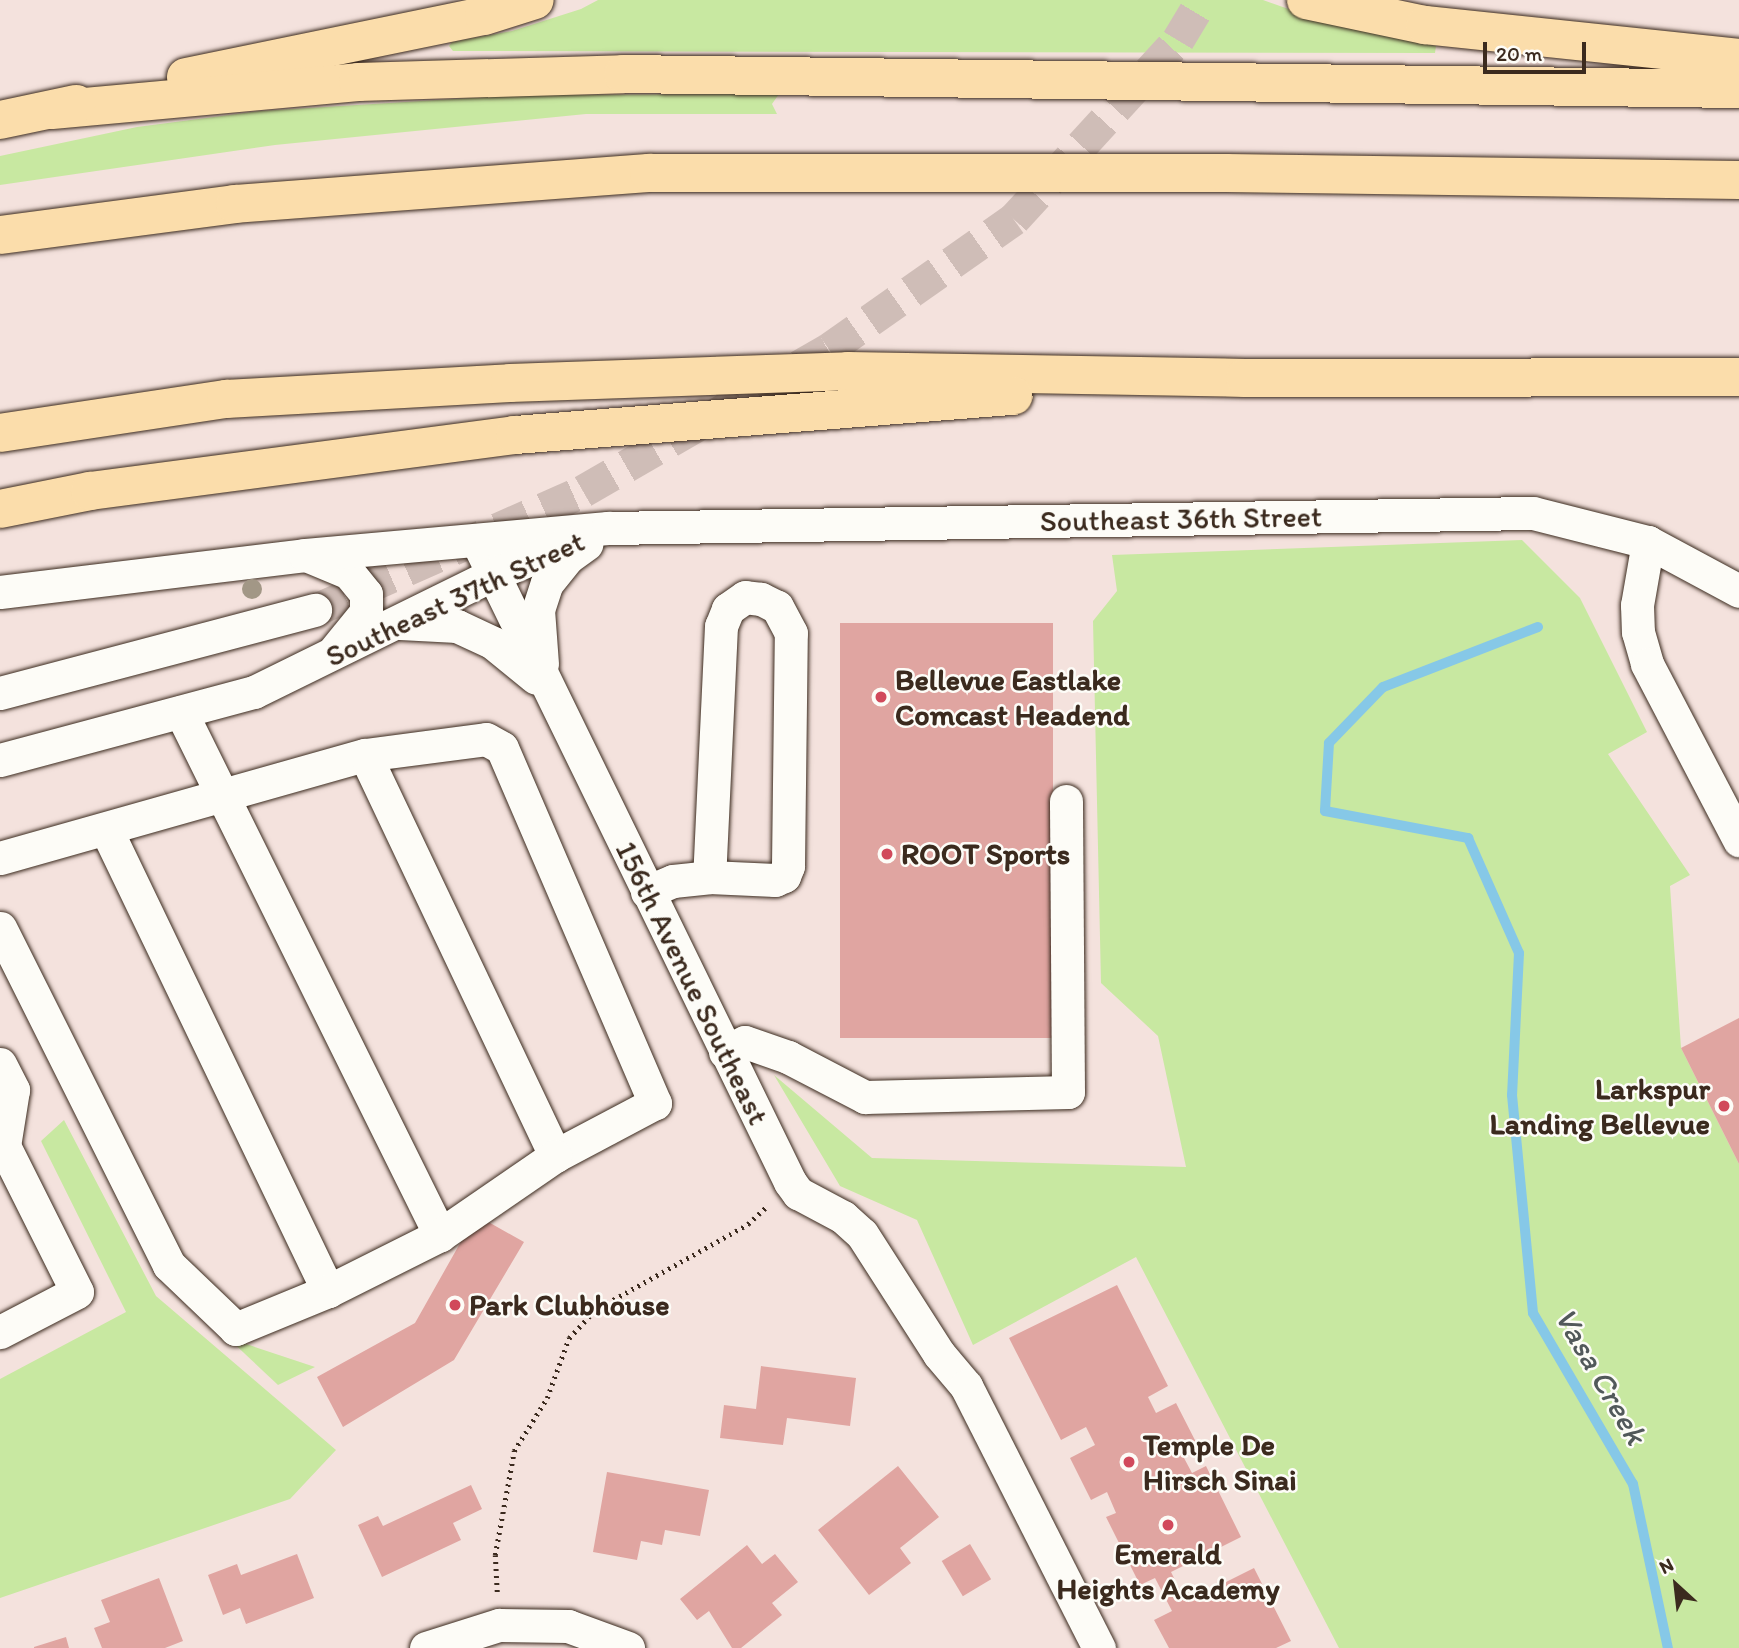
<!DOCTYPE html>
<html>
<head>
<meta charset="utf-8">
<style>
  body { margin:0 }
  #map { position:relative; width:1739px; height:1648px; overflow:hidden; background:#f4e2dd; font-family:Itim,sans-serif }
  div>[style] { position:absolute }
  .green>* { inset:0; background:#c8e8a1 }
  .stream>* { height:10px; margin:-5px; padding:0 5px; transform-origin:5px; border-radius:5px; background:#86c8e7 }
  .building>* { inset:0; background:#e0a5a1; transform-origin:0 0 }
  .minor-tunnel>* { height:33px; margin-top:-16.5px; transform-origin:0; background:repeating-linear-gradient(90deg,#cfbdb7 0 33px,transparent 0 50px) }
  .path>* { height:4.5px; margin-top:-2.25px; transform-origin:0; background:repeating-linear-gradient(90deg,#3b2a1e 0 2px,transparent 0 7px) }
  .roads { filter:drop-shadow(0 0 2px #3b2a1e) drop-shadow(0 0 2px #3b2a1e) }
  .minor>* { height:33px; margin:-16.5px; padding:0 16.5px; transform-origin:16.5px; border-radius:16.5px; background:#fdfcf7 }
  .highway>* { height:38px; margin:-19px; padding:0 19px; transform-origin:19px; border-radius:19px; background:#fbddab }
  .trees>* { width:20px; height:20px; margin:-10px; border-radius:50%; background:#a29786 }
  .dots>* { width:19px; height:19px; translate:-50% -50%; box-sizing:border-box; border:4px solid #fdfcf7; border-radius:50% }
  span { translate:-50% -50%; white-space:nowrap; text-align:center; line-height:1.15; -webkit-text-stroke:5px #fdfcf7; paint-order:stroke }
  .street-label { font-size:30px; color:#3b2a1e }
  .poi-label { font-size:30px; color:#3b2a1e; font-weight:700 }
  .left { translate:0 -50%; text-align:left }
  .right { translate:-100% -50%; text-align:right }
  .water-label { font-size:32px; color:#52595a; font-style:italic }
  .north { position:absolute; left:1641px; top:1550px; width:70px; height:70px; -webkit-text-stroke:5px #fdfcf7; paint-order:stroke; rotate:333deg; font-size:19px; font-weight:700; line-height:28px; text-align:center; color:#3b2a1e }
  .north::after { content:''; display:block; margin:auto; width:24px; height:32px; background:#3b2a1e; clip-path:polygon(50% 0,100% 100%,50% 72%,0 100%) }
  .scale { position:absolute; left:1483px; top:42px; width:103px; height:32px; box-sizing:border-box; border:4px solid #3b2a1e; border-top:0; padding-left:9px; font-size:21px; line-height:24px; white-space:nowrap; color:#3b2a1e; -webkit-text-stroke:5px #fdfcf7; paint-order:stroke }
</style>
</head>
<body>
<div id="map">
  <div class="green">
    <i style="clip-path:polygon(598px 0,1263px 0,1334px 25px,1436px 46px,1435px 53px,453px 51px,449px 46px,452px 42px,512px 31px,581px 9px)"></i>
    <i style="clip-path:polygon(779px 94px,772px 104px,777px 114px,586px 114px,275px 145px,0 185px,0 156px,137px 127px,260px 111px,517px 95px)"></i>
    <i style="clip-path:polygon(1522px 540px,1580px 598px,1647px 732px,1608px 754px,1690px 875px,1670px 886px,1681px 1048px,1739px 1164px,1739px 1648px,1339px 1648px,1136px 1257px,973px 1345px,917px 1220px,840px 1186px,774px 1075px,872px 1158px,1186px 1167px,1158px 1036px,1101px 983px,1093px 621px,1117px 591px,1112px 555px)"></i>
    <i style="clip-path:polygon(64px 1120px,156px 1296px,336px 1450px,290px 1499px,0 1598px,0 1379px,126px 1312px,41px 1141px)"></i>
    <i style="clip-path:polygon(228px 1338px,315px 1367px,278px 1385px)"></i>
  </div>
  <div class="stream">
    <i style="left:1538px;top:627px;width:166px;rotate:158.8deg"></i>
    <i style="left:1383px;top:687px;width:78px;rotate:134deg"></i>
    <i style="left:1329px;top:743px;width:68px;rotate:93.4deg"></i>
    <i style="left:1325px;top:811px;width:146px;rotate:10.7deg"></i>
    <i style="left:1468px;top:838px;width:126px;rotate:66.1deg"></i>
    <i style="left:1519px;top:953px;width:142px;rotate:92.8deg"></i>
    <i style="left:1512px;top:1095px;width:219px;rotate:84.5deg"></i>
    <i style="left:1533px;top:1313px;width:198px;rotate:59.7deg"></i>
    <i style="left:1633px;top:1484px;width:168px;rotate:78deg"></i>
  </div>
  <div class="building">
    <i style="left:840px;top:623px;width:213px;height:415px"></i>
    <i style="clip-path:polygon(1739px 1018px,1739px 1164px,1681px 1048px)"></i>
    <i style="clip-path:polygon(476px 1215px,524px 1242px,454px 1360px,343px 1427px,317px 1377px,415px 1323px)"></i>
    <i style="clip-path:polygon(1117px 1285px,1168px 1386px,1148px 1397px,1156px 1413px,1176px 1403px,1200px 1450px,1184px 1458px,1192px 1473px,1206px 1466px,1241px 1537px,1171px 1572px,1186px 1602px,1254px 1568px,1291px 1641px,1276px 1648px,1169px 1648px,1154px 1620px,1172px 1611px,1155px 1578px,1140px 1585px,1106px 1517px,1116px 1513px,1107px 1492px,1091px 1500px,1070px 1458px,1095px 1445px,1086px 1427px,1061px 1440px,1009px 1338px)"></i>
    <i style="clip-path:polygon(761px 1366px,856px 1378px,850px 1426px,787px 1418px,783px 1445px,720px 1438px,724px 1405px,756px 1409px)"></i>
    <i style="clip-path:polygon(898px 1466px,939px 1517px,900px 1548px,911px 1563px,869px 1595px,818px 1530px)"></i>
    <i style="clip-path:polygon(607px 1472px,709px 1490px,700px 1536px,665px 1530px,662px 1545px,641px 1541px,637px 1560px,593px 1552px)"></i>
    <i style="clip-path:polygon(471px 1485px,482px 1509px,453px 1523px,461px 1540px,382px 1577px,358px 1525px,378px 1516px,383px 1526px)"></i>
    <i style="left:970px;top:1544px;width:41px;height:33px;rotate:59deg"></i>
    <i style="clip-path:polygon(747px 1545px,762px 1564px,775px 1554px,798px 1582px,772px 1603px,782px 1615px,741px 1648px,732px 1648px,709px 1611px,697px 1620px,680px 1599px)"></i>
    <i style="clip-path:polygon(297px 1554px,314px 1598px,246px 1624px,240px 1608px,223px 1615px,208px 1575px,237px 1564px,241px 1575px)"></i>
    <i style="clip-path:polygon(159px 1578px,183px 1641px,165px 1648px,102px 1648px,94px 1628px,110px 1622px,101px 1600px)"></i>
    <i style="clip-path:polygon(66px 1637px,69px 1648px,34px 1648px,34px 1647px)"></i>
  </div>
  <div class="minor-tunnel">
    <i style="left:315px;top:610px;width:293px;rotate:-23.9deg"></i>
    <i style="left:583px;top:491px;width:284px;rotate:-30deg"></i>
    <i style="left:829px;top:349px;width:226px;rotate:-35.1deg"></i>
    <i style="left:1014px;top:219px;width:243px;rotate:-47.5deg"></i>
    <i style="left:1178px;top:40px;width:47px;rotate:-59deg"></i>
  </div>
  <div class="path">
    <i style="left:497px;top:1592px;width:37px;rotate:-93deg"></i>
    <i style="left:495px;top:1555px;width:106px;rotate:-79.6deg"></i>
    <i style="left:514px;top:1451px;width:62px;rotate:-58.1deg"></i>
    <i style="left:547px;top:1398px;width:64px;rotate:-69.9deg"></i>
    <i style="left:569px;top:1338px;width:38px;rotate:-47deg"></i>
    <i style="left:595px;top:1310px;width:176px;rotate:-29.3deg"></i>
    <i style="left:748px;top:1224px;width:26px;rotate:-43deg"></i>
  </div>
  <div class="roads">
    <div class="minor">
      <i style="left:477px;top:541px;width:713px;rotate:63.97deg"></i>
      <i style="left:790px;top:1182px;width:14px;rotate:54deg"></i>
      <i style="left:798px;top:1193px;width:51px;rotate:28.1deg"></i>
      <i style="left:843px;top:1217px;width:25px;rotate:42deg"></i>
      <i style="left:862px;top:1234px;width:143px;rotate:57.3deg"></i>
      <i style="left:939px;top:1354px;width:42px;rotate:49.8deg"></i>
      <i style="left:966px;top:1386px;width:294px;rotate:63.1deg"></i>
      <i style="left:1648px;top:542px;width:64px;rotate:99.9deg"></i>
      <i style="left:1637px;top:605px;width:27px;rotate:88deg"></i>
      <i style="left:1638px;top:632px;width:33px;rotate:74deg"></i>
      <i style="left:1647px;top:664px;width:199px;rotate:62.4deg"></i>
      <i style="left:311px;top:557px;width:41px;rotate:22.8deg"></i>
      <i style="left:349px;top:573px;width:27px;rotate:51deg"></i>
      <i style="left:366px;top:594px;width:18px;rotate:90deg"></i>
      <i style="left:366px;top:612px;width:49px;rotate:129.2deg"></i>
      <i style="left:0;top:592px;width:307px;rotate:-6.9deg"></i>
      <i style="left:305px;top:555px;width:304px;rotate:-5.1deg"></i>
      <i style="left:608px;top:528px;width:925px;rotate:-0.93deg"></i>
      <i style="left:1533px;top:513px;width:119px;rotate:14.2deg"></i>
      <i style="left:1648px;top:542px;width:103px;rotate:28.3deg"></i>
      <i style="left:400px;top:623px;width:57px;rotate:3deg"></i>
      <i style="left:457px;top:626px;width:40px;rotate:25deg"></i>
      <i style="left:493px;top:643px;width:55px;rotate:39.1deg"></i>
      <i style="left:542px;top:664px;width:54px;rotate:-94.2deg"></i>
      <i style="left:538px;top:610px;width:28px;rotate:-72deg"></i>
      <i style="left:547px;top:583px;width:32px;rotate:-51deg"></i>
      <i style="left:567px;top:558px;width:24px;rotate:-36deg"></i>
      <i style="left:0;top:693px;width:326px;rotate:-14.8deg"></i>
      <i style="left:181px;top:712px;width:584px;rotate:63.65deg"></i>
      <i style="left:365px;top:755px;width:444px;rotate:64.6deg"></i>
      <i style="left:0;top:760px;width:263px;rotate:-15deg"></i>
      <i style="left:254px;top:692px;width:265px;rotate:-26.2deg"></i>
      <i style="left:492px;top:575px;width:83px;rotate:-22.6deg"></i>
      <i style="left:106px;top:829px;width:513px;rotate:64.33deg"></i>
      <i style="left:0;top:858px;width:379px;rotate:-15.8deg"></i>
      <i style="left:365px;top:755px;width:122px;rotate:-7.5deg"></i>
      <i style="left:486px;top:739px;width:18px;rotate:29deg"></i>
      <i style="left:502px;top:748px;width:387px;rotate:66.7deg"></i>
      <i style="left:655px;top:1103px;width:113px;rotate:152.1deg"></i>
      <i style="left:555px;top:1156px;width:140px;rotate:145.5deg"></i>
      <i style="left:440px;top:1235px;width:125px;rotate:153.4deg"></i>
      <i style="left:328px;top:1291px;width:100px;rotate:157.6deg"></i>
      <i style="left:236px;top:1329px;width:93px;rotate:-136.3deg"></i>
      <i style="left:169px;top:1265px;width:377px;rotate:-116.6deg"></i>
      <i style="left:647px;top:892px;width:28px;rotate:-23deg"></i>
      <i style="left:673px;top:881px;width:36px;rotate:-6deg"></i>
      <i style="left:709px;top:877px;width:66px;rotate:2.6deg"></i>
      <i style="left:775px;top:880px;width:10px;rotate:-24deg"></i>
      <i style="left:784px;top:876px;width:11px;rotate:-68deg"></i>
      <i style="left:788px;top:866px;width:233px;rotate:-89.3deg"></i>
      <i style="left:791px;top:633px;width:30px;rotate:-118deg"></i>
      <i style="left:777px;top:607px;width:18px;rotate:-153deg"></i>
      <i style="left:761px;top:599px;width:16px;rotate:-173deg"></i>
      <i style="left:745px;top:597px;width:21px;rotate:145deg"></i>
      <i style="left:728px;top:609px;width:18px;rotate:112deg"></i>
      <i style="left:721px;top:626px;width:251px;rotate:92.7deg"></i>
      <i style="left:725px;top:1052px;width:22px;rotate:-27deg"></i>
      <i style="left:745px;top:1042px;width:46px;rotate:19.2deg"></i>
      <i style="left:788px;top:1057px;width:87px;rotate:27.5deg"></i>
      <i style="left:865px;top:1097px;width:203px;rotate:-1.4deg"></i>
      <i style="left:1068px;top:1092px;width:291px;rotate:-90.4deg"></i>
      <i style="left:0;top:1064px;width:29px;rotate:63deg"></i>
      <i style="left:13px;top:1090px;width:57px;rotate:99.1deg"></i>
      <i style="left:0;top:1148px;width:4px;rotate:-27deg"></i>
      <i style="left:4px;top:1146px;width:163px;rotate:63.4deg"></i>
      <i style="left:77px;top:1292px;width:87px;rotate:152.5deg"></i>
      <i style="left:426px;top:1648px;width:77px;rotate:-17.5deg"></i>
      <i style="left:499px;top:1625px;width:69px;rotate:0.8deg"></i>
      <i style="left:568px;top:1626px;width:64px;rotate:20.1deg"></i>
    </div>
    <div class="highway">
      <i style="left:1306px;top:0;width:122px;rotate:11.9deg"></i>
      <i style="left:1425px;top:25px;width:316px;rotate:6deg"></i>
      <i style="left:186px;top:77px;width:304px;rotate:-11.6deg"></i>
      <i style="left:484px;top:16px;width:53px;rotate:-17.4deg"></i>
      <i style="left:52px;top:110px;width:307px;rotate:-5.2deg"></i>
      <i style="left:358px;top:82px;width:265px;rotate:-1.7deg"></i>
      <i style="left:623px;top:74px;width:1116px;rotate:0.77deg"></i>
      <i style="left:0;top:120px;width:78px;rotate:-11.9deg"></i>
      <i style="left:0;top:235px;width:237px;rotate:-7.5deg"></i>
      <i style="left:235px;top:204px;width:415px;rotate:-4.3deg"></i>
      <i style="left:649px;top:173px;width:577px"></i>
      <i style="left:1226px;top:173px;width:513px;rotate:0.78deg"></i>
      <i style="left:0;top:433px;width:229px;rotate:-8.6deg"></i>
      <i style="left:226px;top:399px;width:284px;rotate:-3.2deg"></i>
      <i style="left:510px;top:383px;width:338px;rotate:-2deg"></i>
      <i style="left:848px;top:371px;width:397px;rotate:1deg"></i>
      <i style="left:1245px;top:378px;width:494px;rotate:-0.1deg"></i>
      <i style="left:0;top:509px;width:92px;rotate:-11.3deg"></i>
      <i style="left:90px;top:491px;width:429px;rotate:-7.5deg"></i>
      <i style="left:515px;top:435px;width:500px;rotate:-4.5deg"></i>
    </div>
  </div>
  <div class="trees">
    <i style="left:252px;top:589px"></i>
  </div>
  <div class="dots">
    <i style="left:881px;top:697px;background:#d1495b"></i>
    <i style="left:887px;top:854px;background:#d1495b"></i>
    <i style="left:1724px;top:1106px;background:#d1495b"></i>
    <i style="left:455px;top:1305px;background:#d1495b"></i>
    <i style="left:1129px;top:1462px;background:#d1495b"></i>
    <i style="left:1168px;top:1525px;background:#d1495b"></i>
  </div>
  <div class="street-label">
    <span style="left:1181px;top:519px;rotate:-1deg">Southeast 36th Street</span>
    <span style="left:455px;top:599px;rotate:-25deg">Southeast 37th Street</span>
    <span style="left:692px;top:983px;rotate:64deg">156th Avenue Southeast</span>
  </div>
  <div class="poi-label">
    <span class="left" style="left:895px;top:697px">Bellevue Eastlake<br>Comcast Headend</span>
    <span class="left" style="left:901px;top:854px">ROOT Sports</span>
    <span class="right" style="left:1710px;top:1106px">Larkspur<br>Landing Bellevue</span>
    <span class="left" style="left:469px;top:1305px">Park Clubhouse</span>
    <span class="left" style="left:1143px;top:1462px">Temple De<br>Hirsch Sinai</span>
    <span style="left:1168px;top:1571px">Emerald<br>Heights Academy</span>
  </div>
  <div class="water-label">
    <span style="left:1601px;top:1376px;rotate:60deg">Vasa Creek</span>
  </div>
  <div class="north">N</div>
  <div class="scale">20 m</div>
</div>
</body>
</html>
